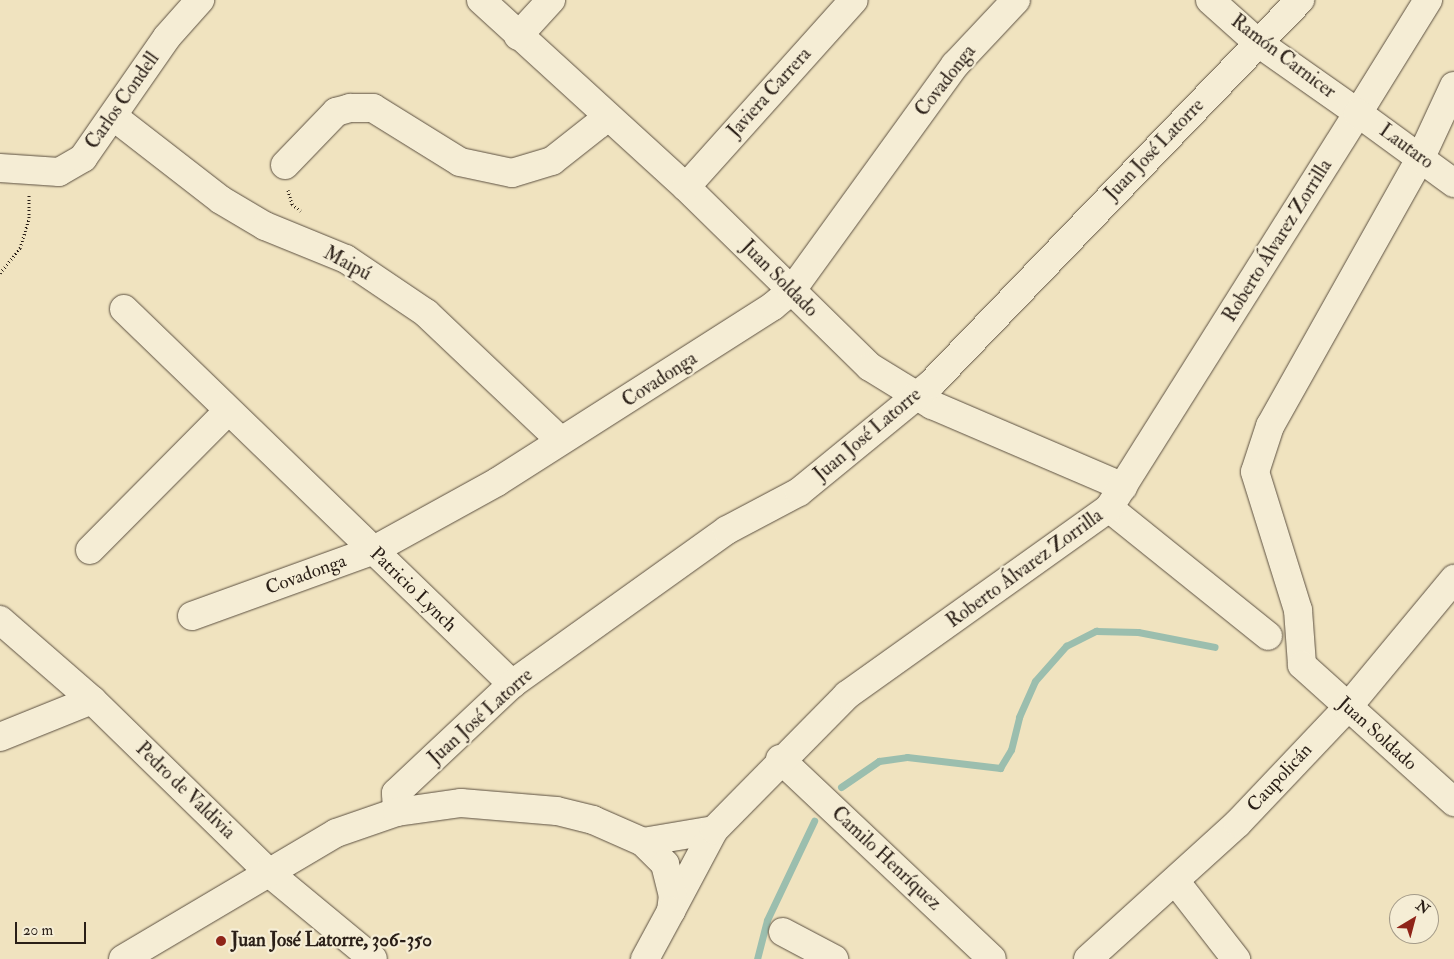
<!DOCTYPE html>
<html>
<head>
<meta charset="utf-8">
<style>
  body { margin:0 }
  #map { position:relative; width:1454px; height:959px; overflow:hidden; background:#f0e3bf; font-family:"IM FELL Double Pica",serif }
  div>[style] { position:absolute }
  .stream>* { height:7px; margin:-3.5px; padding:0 3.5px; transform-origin:3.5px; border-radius:3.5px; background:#9bbeae }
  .path>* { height:3px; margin-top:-1.5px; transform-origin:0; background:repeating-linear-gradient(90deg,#2a1f17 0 1px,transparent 0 3.5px) }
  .roads { filter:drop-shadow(0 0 1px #5c5041) drop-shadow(0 0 1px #5c5041) }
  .minor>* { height:28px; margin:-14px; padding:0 14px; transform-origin:14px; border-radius:14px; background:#f5edd5 }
  .tertiary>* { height:28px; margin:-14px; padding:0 14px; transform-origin:14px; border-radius:14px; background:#f5edd5 }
  .secondary>* { height:28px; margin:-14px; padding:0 14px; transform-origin:14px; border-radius:14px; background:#f5edd5 }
  .dots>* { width:14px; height:14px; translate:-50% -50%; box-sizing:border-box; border:2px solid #f5edd5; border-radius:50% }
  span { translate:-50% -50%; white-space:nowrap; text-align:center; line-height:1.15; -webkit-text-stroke:4.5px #f5edd5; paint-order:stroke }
  .street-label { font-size:19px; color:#2a1f17 }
  .poi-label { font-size:19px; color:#2a1f17; font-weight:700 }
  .left { translate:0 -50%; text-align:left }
  .north { position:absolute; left:1389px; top:894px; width:50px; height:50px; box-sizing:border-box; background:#f5edd5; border:1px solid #a49b89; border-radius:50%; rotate:37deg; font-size:14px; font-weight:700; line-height:20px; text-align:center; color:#2a1f17 }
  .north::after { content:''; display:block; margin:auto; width:18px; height:22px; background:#8f2418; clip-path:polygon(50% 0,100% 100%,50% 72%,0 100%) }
  .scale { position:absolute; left:15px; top:922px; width:71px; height:22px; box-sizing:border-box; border:2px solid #2a1f17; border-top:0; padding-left:6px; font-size:15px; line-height:18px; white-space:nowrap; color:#2a1f17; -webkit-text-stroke:4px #f5edd5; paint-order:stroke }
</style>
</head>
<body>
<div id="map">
  <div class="stream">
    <i style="left:841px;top:787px;width:46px;rotate:-34.4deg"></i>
    <i style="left:879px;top:761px;width:28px;rotate:-8deg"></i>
    <i style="left:907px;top:757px;width:94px;rotate:6.7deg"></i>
    <i style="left:1000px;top:768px;width:21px;rotate:-59deg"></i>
    <i style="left:1011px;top:750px;width:34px;rotate:-76deg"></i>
    <i style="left:1019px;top:717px;width:39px;rotate:-66deg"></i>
    <i style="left:1035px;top:681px;width:47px;rotate:-48.5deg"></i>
    <i style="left:1066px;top:646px;width:34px;rotate:-27deg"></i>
    <i style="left:1096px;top:631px;width:42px;rotate:1.4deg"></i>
    <i style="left:1138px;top:632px;width:78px;rotate:11deg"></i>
    <i style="left:757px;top:959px;width:40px;rotate:-75.6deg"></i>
    <i style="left:767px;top:920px;width:110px;rotate:-64.6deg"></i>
  </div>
  <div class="path">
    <i style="left:288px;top:190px;width:15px;rotate:74deg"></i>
    <i style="left:292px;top:204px;width:11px;rotate:38deg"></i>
    <i style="left:0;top:273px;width:32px;rotate:-51deg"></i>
    <i style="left:20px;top:248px;width:31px;rotate:-73deg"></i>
    <i style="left:29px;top:218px;width:24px;rotate:-90deg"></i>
  </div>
  <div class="roads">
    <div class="minor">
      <i style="left:481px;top:0;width:277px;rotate:42.4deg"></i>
      <i style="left:686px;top:187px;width:257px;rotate:44.4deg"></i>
      <i style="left:870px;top:367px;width:73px;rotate:31.5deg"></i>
      <i style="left:932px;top:405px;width:208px;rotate:23.2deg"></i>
      <i style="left:1210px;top:0;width:63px;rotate:41.8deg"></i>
      <i style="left:1257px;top:42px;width:123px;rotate:35.1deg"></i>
      <i style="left:1358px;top:113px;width:133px;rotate:-58.2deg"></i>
      <i style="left:518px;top:36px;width:49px;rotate:-47.5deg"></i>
      <i style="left:1454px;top:86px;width:78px;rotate:114.9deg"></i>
      <i style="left:1421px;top:157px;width:308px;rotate:119.3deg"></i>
      <i style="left:1270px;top:426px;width:48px;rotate:108.1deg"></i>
      <i style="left:1255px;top:472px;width:145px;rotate:72.7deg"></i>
      <i style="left:1298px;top:610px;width:55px;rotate:85.8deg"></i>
      <i style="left:1302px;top:665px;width:205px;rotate:42deg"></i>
      <i style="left:114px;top:117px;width:135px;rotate:37.8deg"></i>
      <i style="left:221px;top:200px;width:51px;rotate:30.6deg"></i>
      <i style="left:265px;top:226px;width:87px;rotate:22.2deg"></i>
      <i style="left:346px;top:259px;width:97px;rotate:34deg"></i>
      <i style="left:426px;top:313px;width:183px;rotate:43.5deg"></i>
      <i style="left:285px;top:165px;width:74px;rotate:-46.1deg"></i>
      <i style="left:336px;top:112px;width:15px;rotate:-16deg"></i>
      <i style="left:350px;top:108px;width:23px"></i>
      <i style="left:373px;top:108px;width:102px;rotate:31.8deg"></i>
      <i style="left:460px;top:162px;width:53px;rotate:11.9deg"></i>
      <i style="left:512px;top:173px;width:42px;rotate:-16.7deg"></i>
      <i style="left:552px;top:161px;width:71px;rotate:-38.2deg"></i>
      <i style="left:0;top:168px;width:59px;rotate:3.9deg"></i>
      <i style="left:59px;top:172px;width:28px;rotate:-30deg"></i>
      <i style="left:83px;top:158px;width:147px;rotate:-55.2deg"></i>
      <i style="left:167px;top:37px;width:50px;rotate:-48.3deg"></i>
      <i style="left:686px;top:187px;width:251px;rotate:-48.1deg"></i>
      <i style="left:124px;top:309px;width:540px;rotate:44.02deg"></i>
      <i style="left:1109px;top:508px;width:204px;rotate:38.8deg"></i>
      <i style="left:90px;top:550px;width:196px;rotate:-45.2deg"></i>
      <i style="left:192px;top:616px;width:191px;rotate:-19.9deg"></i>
      <i style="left:372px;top:551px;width:143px;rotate:-28.9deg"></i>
      <i style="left:497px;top:482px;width:327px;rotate:-32.5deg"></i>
      <i style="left:773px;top:306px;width:25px;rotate:-40deg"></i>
      <i style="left:792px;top:290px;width:278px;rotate:-54.1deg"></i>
      <i style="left:955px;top:65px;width:89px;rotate:-46.8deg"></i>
      <i style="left:0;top:620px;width:122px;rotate:41deg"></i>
      <i style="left:92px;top:700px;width:246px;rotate:44.3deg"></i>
      <i style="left:0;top:737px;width:99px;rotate:-21.9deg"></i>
      <i style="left:397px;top:812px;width:19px;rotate:-93deg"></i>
      <i style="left:396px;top:793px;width:159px;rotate:-43.2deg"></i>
      <i style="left:512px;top:684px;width:264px;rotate:-35.6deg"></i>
      <i style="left:727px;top:530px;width:81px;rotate:-27.8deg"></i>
      <i style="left:799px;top:492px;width:171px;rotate:-39.3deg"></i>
      <i style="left:931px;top:384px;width:533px;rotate:-46.14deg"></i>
      <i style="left:1176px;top:882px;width:98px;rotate:52.1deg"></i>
      <i style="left:783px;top:932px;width:58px;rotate:27.9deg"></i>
      <i style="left:1088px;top:959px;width:202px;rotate:-42.2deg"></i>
      <i style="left:1238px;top:823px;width:158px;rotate:-46.5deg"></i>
      <i style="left:1347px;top:708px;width:168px;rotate:-50.3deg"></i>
    </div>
    <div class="tertiary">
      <i style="left:780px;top:759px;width:291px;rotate:43.3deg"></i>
      <i style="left:643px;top:842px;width:72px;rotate:-9.6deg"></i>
      <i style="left:268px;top:872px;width:136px;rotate:39.6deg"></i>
      <i style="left:671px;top:911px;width:92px;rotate:-62deg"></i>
      <i style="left:714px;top:830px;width:190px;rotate:-45.4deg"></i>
      <i style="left:847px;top:695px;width:322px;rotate:-35.5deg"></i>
      <i style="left:1109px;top:508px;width:467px;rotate:-57.8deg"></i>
      <i style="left:1358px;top:113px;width:119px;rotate:36.1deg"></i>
    </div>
    <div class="secondary">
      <i style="left:123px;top:959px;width:247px;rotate:-30.6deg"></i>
      <i style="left:336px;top:833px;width:65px;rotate:-19deg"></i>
      <i style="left:397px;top:812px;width:65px;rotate:-8deg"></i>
      <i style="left:461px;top:803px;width:96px;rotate:4.8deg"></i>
      <i style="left:557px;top:811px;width:37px;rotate:14deg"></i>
      <i style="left:593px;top:820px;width:55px;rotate:23.7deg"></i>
      <i style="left:643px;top:842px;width:31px;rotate:45deg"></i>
      <i style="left:665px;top:864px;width:32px;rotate:76deg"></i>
      <i style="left:673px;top:895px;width:16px;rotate:97deg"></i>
      <i style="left:671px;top:911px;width:55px;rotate:118.4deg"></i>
    </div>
  </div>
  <div class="dots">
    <i style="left:221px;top:941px;background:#8f2418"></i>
  </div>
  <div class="street-label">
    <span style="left:1283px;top:57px;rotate:37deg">Ramón Carnicer</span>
    <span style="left:946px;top:81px;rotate:-52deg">Covadonga</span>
    <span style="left:770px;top:93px;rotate:-48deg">Javiera Carrera</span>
    <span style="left:123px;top:101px;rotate:-55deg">Carlos Condell</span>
    <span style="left:1406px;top:147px;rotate:36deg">Lautaro</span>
    <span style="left:1155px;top:150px;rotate:-46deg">Juan José Latorre</span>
    <span style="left:1278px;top:241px;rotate:-58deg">Roberto Álvarez Zorrilla</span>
    <span style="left:347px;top:264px;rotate:28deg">Maipú</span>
    <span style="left:779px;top:279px;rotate:45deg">Juan Soldado</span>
    <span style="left:660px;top:380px;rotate:-33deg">Covadonga</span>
    <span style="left:868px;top:435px;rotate:-40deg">Juan José Latorre</span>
    <span style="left:1025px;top:569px;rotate:-36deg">Roberto Álvarez Zorrilla</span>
    <span style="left:306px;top:575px;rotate:-20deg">Covadonga</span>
    <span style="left:413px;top:590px;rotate:44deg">Patricio Lynch</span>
    <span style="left:481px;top:717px;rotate:-42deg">Juan José Latorre</span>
    <span style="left:1377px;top:734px;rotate:42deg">Juan Soldado</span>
    <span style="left:1280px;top:778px;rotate:-47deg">Caupolicán</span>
    <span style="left:185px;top:791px;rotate:44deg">Pedro de Valdivia</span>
    <span style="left:886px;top:859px;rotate:43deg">Camilo Henríquez</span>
  </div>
  <div class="poi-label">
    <span class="left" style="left:231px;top:941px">Juan José Latorre, 306-350</span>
  </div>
  <div class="north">N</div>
  <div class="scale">20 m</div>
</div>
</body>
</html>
